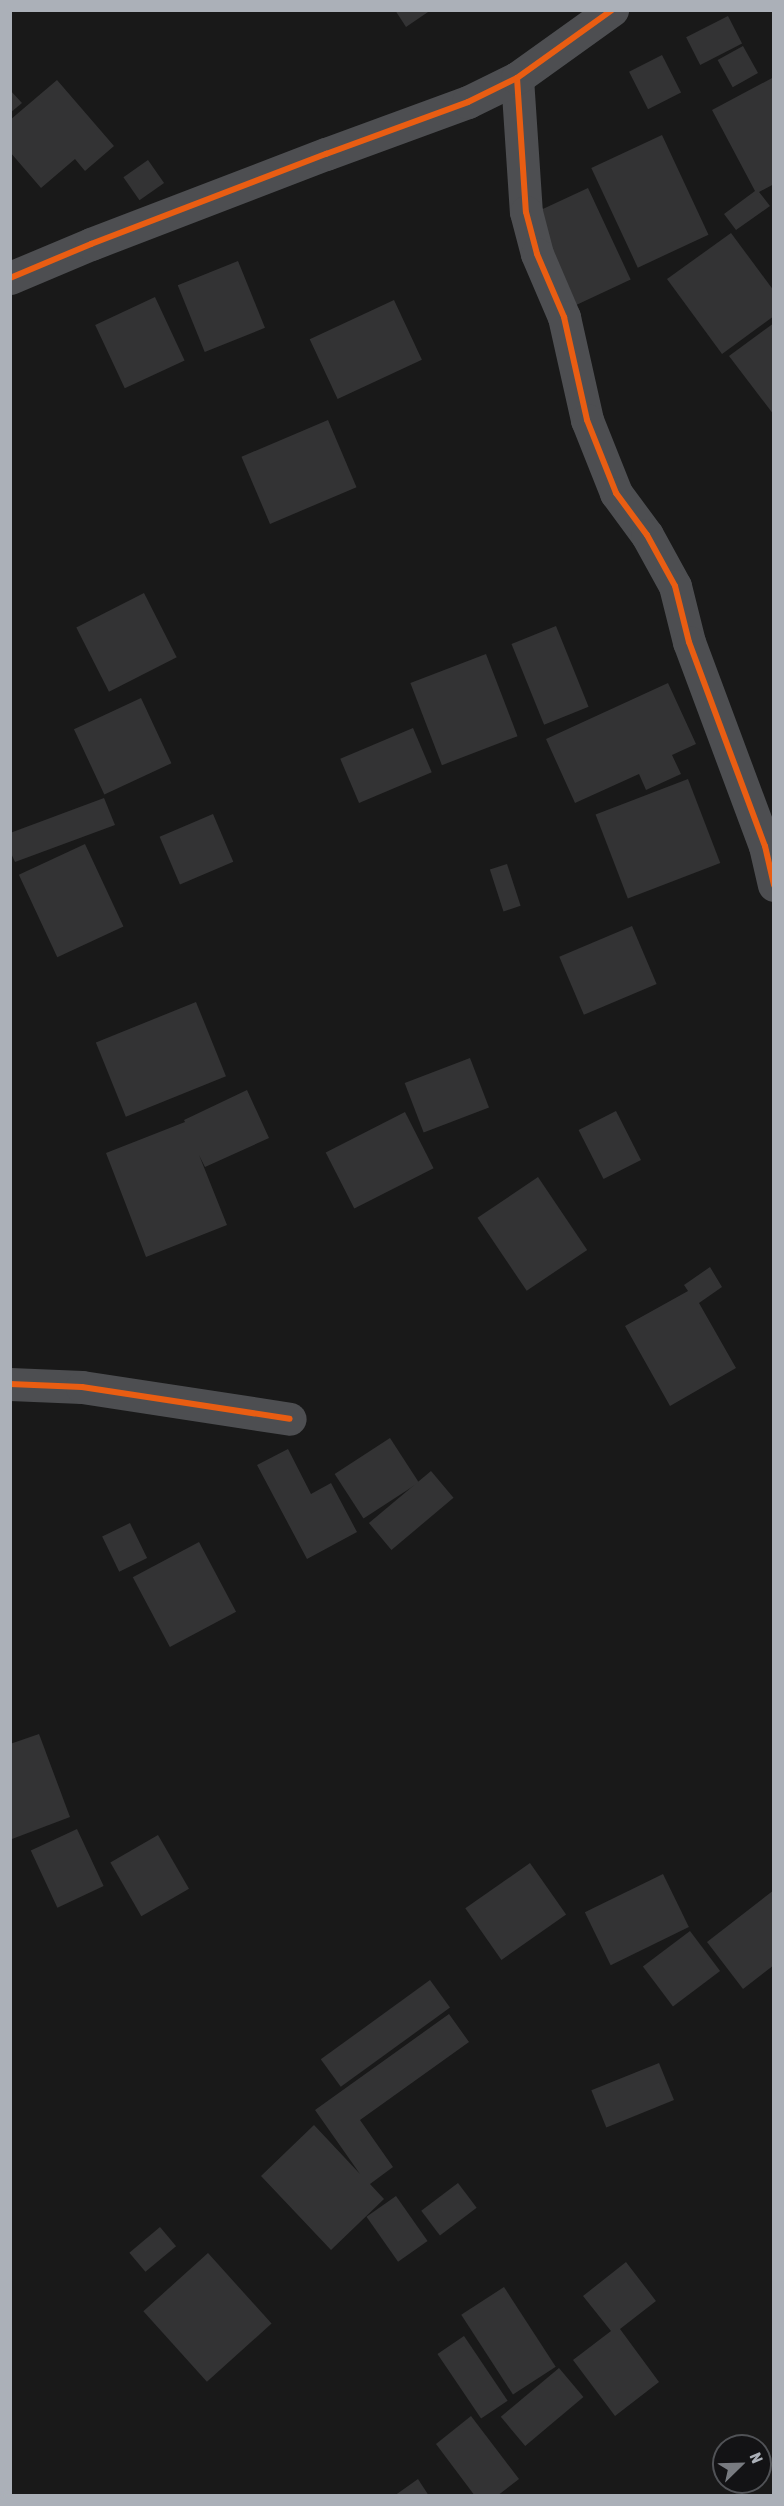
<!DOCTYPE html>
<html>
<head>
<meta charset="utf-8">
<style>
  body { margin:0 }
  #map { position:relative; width:784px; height:2506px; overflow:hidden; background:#191919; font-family:"Asap Condensed",sans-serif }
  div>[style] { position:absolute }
  .building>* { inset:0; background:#333334; transform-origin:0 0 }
  .street>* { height:33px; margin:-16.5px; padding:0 16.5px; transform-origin:16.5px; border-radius:16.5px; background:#4d4e51 }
  .cycleway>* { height:6px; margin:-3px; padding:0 3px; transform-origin:3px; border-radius:3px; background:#e95d12 }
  span { translate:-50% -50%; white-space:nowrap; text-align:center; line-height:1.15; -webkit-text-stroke:4.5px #131315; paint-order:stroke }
  .frame { position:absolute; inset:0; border:12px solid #abb0b8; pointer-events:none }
  .north { position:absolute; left:712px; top:2434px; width:60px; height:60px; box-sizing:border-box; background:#131315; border:2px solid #505256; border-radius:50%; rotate:67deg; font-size:16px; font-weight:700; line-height:24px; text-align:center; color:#abb0b8 }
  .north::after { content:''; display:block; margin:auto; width:21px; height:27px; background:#787b80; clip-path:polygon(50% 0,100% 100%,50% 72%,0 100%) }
</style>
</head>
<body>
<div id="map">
  <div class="building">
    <i style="clip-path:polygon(395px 10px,431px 10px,406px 27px)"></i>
    <i style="left:728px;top:16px;width:31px;height:47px;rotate:63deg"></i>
    <i style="left:743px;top:46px;width:31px;height:29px;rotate:61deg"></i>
    <i style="left:662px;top:55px;width:42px;height:37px;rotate:63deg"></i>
    <i style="clip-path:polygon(774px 77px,774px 184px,759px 192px,770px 206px,736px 230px,724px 214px,755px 191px,712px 110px)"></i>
    <i style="clip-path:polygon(57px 80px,114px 146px,85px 171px,75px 159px,41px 188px,10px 152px,10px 120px)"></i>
    <i style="clip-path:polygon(10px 90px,22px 103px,10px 113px)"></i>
    <i style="left:662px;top:135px;width:110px;height:78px;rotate:65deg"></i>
    <i style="left:148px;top:160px;width:28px;height:30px;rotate:55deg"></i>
    <i style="left:588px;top:188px;width:101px;height:76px;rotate:65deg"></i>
    <i style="clip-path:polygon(731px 233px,774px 291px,774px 316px,722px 354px,667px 279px)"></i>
    <i style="left:238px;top:261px;width:72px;height:65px;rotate:68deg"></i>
    <i style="left:155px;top:297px;width:70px;height:66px;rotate:65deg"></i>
    <i style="left:394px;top:300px;width:66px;height:93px;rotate:65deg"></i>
    <i style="clip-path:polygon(774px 323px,774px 415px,729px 356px)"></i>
    <i style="left:328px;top:420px;width:73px;height:94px;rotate:67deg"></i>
    <i style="left:144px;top:593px;width:72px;height:76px;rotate:63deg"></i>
    <i style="left:556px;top:626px;width:87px;height:48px;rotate:68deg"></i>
    <i style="left:486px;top:654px;width:88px;height:81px;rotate:69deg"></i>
    <i style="clip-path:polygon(668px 683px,696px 744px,672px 755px,681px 774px,646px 790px,639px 774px,575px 803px,546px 739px)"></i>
    <i style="left:141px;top:698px;width:72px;height:74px;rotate:65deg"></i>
    <i style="left:413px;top:728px;width:48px;height:79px;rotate:67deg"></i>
    <i style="left:688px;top:779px;width:90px;height:99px;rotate:69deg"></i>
    <i style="clip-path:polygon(104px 798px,115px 825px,15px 862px,10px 851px,10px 833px)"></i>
    <i style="left:213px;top:814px;width:52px;height:58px;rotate:67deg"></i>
    <i style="left:85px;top:844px;width:91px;height:73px;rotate:65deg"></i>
    <i style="left:507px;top:864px;width:44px;height:18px;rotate:72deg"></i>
    <i style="left:632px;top:926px;width:63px;height:79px;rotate:67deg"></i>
    <i style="left:196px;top:1002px;width:80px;height:108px;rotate:68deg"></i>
    <i style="left:470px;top:1058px;width:53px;height:70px;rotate:69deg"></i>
    <i style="clip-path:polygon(247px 1090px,269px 1138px,205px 1167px,199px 1155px,227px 1225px,146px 1257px,106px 1153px,185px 1122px,184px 1120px)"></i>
    <i style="left:616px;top:1111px;width:55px;height:42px;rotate:63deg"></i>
    <i style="left:405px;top:1112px;width:63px;height:89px;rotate:63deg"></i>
    <i style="left:538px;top:1177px;width:88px;height:73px;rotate:56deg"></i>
    <i style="clip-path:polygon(710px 1267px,722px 1287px,699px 1303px,736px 1368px,670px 1406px,625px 1326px,688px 1291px,684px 1285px)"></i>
    <i style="left:390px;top:1438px;width:53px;height:66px;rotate:57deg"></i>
    <i style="clip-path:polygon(288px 1449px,311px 1494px,331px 1483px,357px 1532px,307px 1559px,257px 1465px)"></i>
    <i style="left:431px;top:1471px;width:35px;height:81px;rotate:50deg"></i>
    <i style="left:130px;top:1523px;width:39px;height:31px;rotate:64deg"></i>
    <i style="left:199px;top:1542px;width:79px;height:75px;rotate:62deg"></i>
    <i style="clip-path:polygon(39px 1734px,70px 1817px,12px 1839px,10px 1744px)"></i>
    <i style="left:77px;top:1829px;width:63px;height:51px;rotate:65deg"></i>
    <i style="left:158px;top:1835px;width:62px;height:55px;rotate:60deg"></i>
    <i style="left:530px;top:1863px;width:63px;height:79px;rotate:55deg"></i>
    <i style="left:663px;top:1874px;width:59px;height:87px;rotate:64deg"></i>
    <i style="clip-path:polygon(774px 1890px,774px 1965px,743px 1989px,707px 1942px)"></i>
    <i style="left:690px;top:1931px;width:50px;height:59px;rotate:53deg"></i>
    <i style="left:430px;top:1980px;width:34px;height:135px;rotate:54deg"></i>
    <i style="clip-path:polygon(449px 2014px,469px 2042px,360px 2120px,393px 2167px,370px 2184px,384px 2199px,331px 2250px,261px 2176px,314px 2125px,360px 2174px,315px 2110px)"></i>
    <i style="left:659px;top:2063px;width:40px;height:73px;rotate:68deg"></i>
    <i style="left:458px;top:2183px;width:31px;height:46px;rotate:53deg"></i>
    <i style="left:396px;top:2196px;width:55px;height:36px;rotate:55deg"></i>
    <i style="left:160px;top:2227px;width:25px;height:40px;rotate:50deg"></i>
    <i style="left:208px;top:2253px;width:95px;height:87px;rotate:48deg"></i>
    <i style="clip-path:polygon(626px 2262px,656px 2301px,620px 2329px,659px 2382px,615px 2416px,573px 2360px,611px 2331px,583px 2296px)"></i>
    <i style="left:504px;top:2287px;width:95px;height:51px;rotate:57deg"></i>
    <i style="left:464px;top:2336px;width:78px;height:32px;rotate:56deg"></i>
    <i style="left:559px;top:2368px;width:38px;height:76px;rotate:50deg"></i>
    <i style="clip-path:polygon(471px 2416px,519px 2479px,497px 2496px,475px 2496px,436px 2444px)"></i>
    <i style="clip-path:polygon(418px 2479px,429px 2496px,394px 2496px)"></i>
  </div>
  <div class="street">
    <i style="left:517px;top:78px;width:134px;rotate:86.2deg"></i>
    <i style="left:526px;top:212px;width:43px;rotate:75.3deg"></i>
    <i style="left:537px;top:254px;width:69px;rotate:66.8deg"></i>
    <i style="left:564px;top:317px;width:106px;rotate:77.4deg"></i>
    <i style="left:587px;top:420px;width:79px;rotate:68.3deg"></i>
    <i style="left:616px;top:493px;width:52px;rotate:53.6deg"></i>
    <i style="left:647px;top:535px;width:58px;rotate:61.2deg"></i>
    <i style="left:675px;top:586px;width:58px;rotate:76deg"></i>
    <i style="left:689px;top:642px;width:218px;rotate:69.6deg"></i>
    <i style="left:765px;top:846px;width:40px;rotate:77deg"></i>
    <i style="left:10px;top:278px;width:88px;rotate:-22.8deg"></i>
    <i style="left:91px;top:244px;width:252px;rotate:-21deg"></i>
    <i style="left:326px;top:154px;width:151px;rotate:-20.1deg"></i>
    <i style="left:468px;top:102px;width:55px;rotate:-26.1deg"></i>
    <i style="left:517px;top:78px;width:117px;rotate:-35.6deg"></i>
    <i style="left:10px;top:1384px;width:72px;rotate:2.4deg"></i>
    <i style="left:82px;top:1387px;width:210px;rotate:8.7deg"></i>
  </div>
  <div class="cycleway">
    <i style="left:517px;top:78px;width:134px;rotate:86.2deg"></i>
    <i style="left:526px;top:212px;width:43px;rotate:75.3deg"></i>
    <i style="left:537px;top:254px;width:69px;rotate:66.8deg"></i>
    <i style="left:564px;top:317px;width:106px;rotate:77.4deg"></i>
    <i style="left:587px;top:420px;width:79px;rotate:68.3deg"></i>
    <i style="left:616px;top:493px;width:52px;rotate:53.6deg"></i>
    <i style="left:647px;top:535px;width:58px;rotate:61.2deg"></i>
    <i style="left:675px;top:586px;width:58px;rotate:76deg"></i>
    <i style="left:689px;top:642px;width:218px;rotate:69.6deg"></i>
    <i style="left:765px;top:846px;width:40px;rotate:77deg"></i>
    <i style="left:10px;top:278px;width:88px;rotate:-22.8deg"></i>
    <i style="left:91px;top:244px;width:252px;rotate:-21deg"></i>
    <i style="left:326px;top:154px;width:151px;rotate:-20.1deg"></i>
    <i style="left:468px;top:102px;width:55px;rotate:-26.1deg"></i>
    <i style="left:517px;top:78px;width:117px;rotate:-35.6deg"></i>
    <i style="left:10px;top:1384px;width:72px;rotate:2.4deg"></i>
    <i style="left:82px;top:1387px;width:210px;rotate:8.7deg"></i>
  </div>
  <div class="frame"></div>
  <div class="north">N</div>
</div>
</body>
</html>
